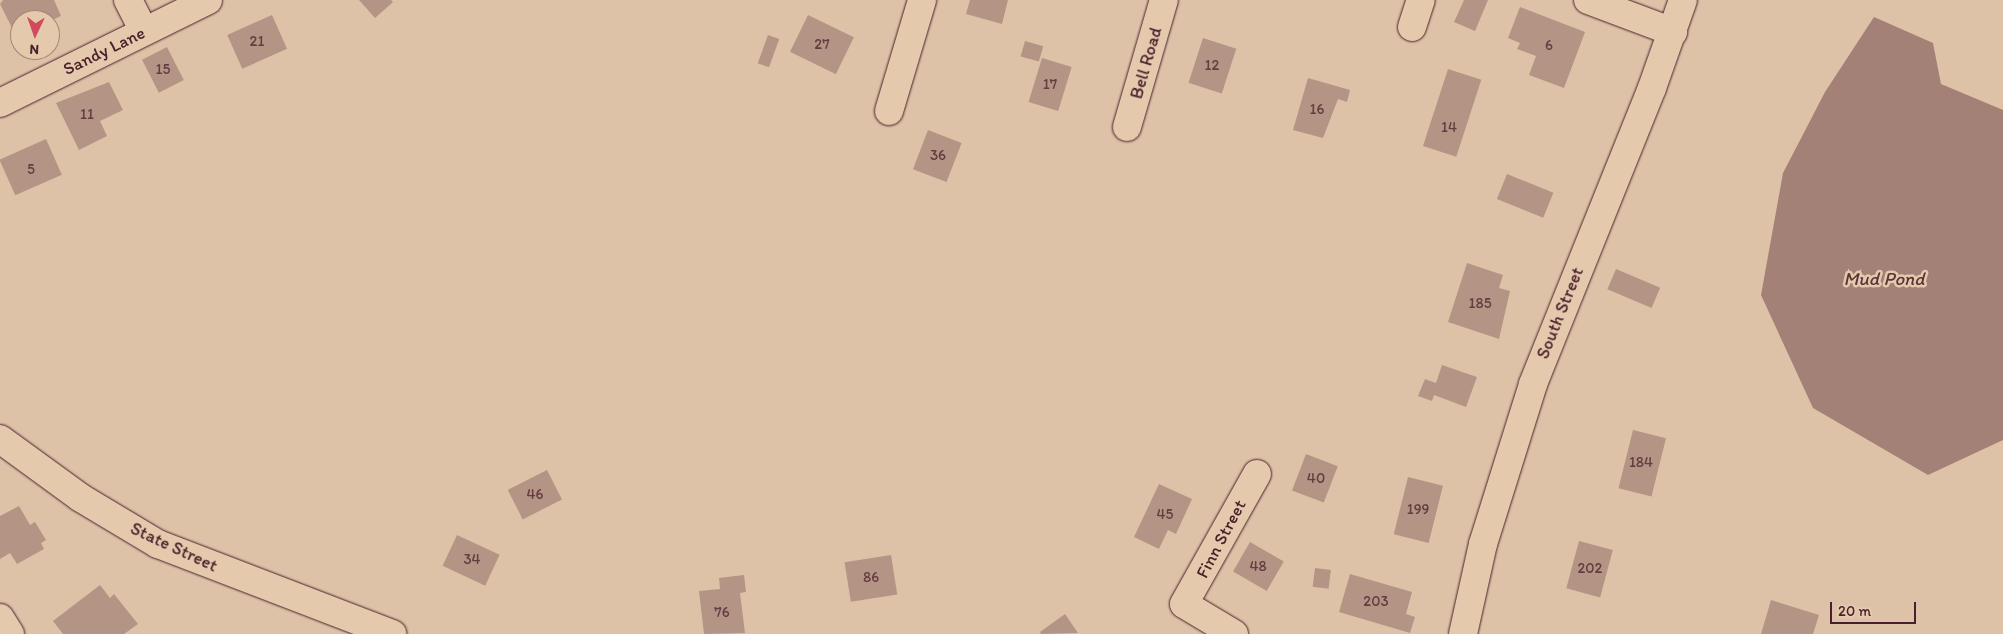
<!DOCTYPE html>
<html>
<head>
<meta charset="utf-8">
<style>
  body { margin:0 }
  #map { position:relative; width:2003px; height:634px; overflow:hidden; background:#dec2a7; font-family:Itim,sans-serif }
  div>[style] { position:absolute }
  .water>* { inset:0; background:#a38176 }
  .building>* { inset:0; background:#b49484; transform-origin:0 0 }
  .roads { filter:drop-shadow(0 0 1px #4a1f2b) drop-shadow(0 0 1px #4a1f2b) }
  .minor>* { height:28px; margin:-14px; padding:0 14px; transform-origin:14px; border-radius:14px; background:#e4c9ac }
  .tertiary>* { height:28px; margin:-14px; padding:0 14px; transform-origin:14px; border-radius:14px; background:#e4c9ac }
  .secondary>* { height:28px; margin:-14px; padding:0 14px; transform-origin:14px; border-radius:14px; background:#e4c9ac }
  span { translate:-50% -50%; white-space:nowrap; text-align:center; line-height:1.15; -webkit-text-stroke:5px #e4c9ac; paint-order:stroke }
  .number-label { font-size:15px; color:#643c41 }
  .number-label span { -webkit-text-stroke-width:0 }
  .street-label { font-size:18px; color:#4a1f2b }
  .water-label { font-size:19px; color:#5c333a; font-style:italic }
  .north { position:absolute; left:10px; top:10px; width:50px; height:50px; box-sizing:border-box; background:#e4c9ac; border:1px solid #a68578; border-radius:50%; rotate:183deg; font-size:14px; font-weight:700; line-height:20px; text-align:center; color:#4a1f2b }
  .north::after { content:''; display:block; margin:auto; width:18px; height:22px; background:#d1495b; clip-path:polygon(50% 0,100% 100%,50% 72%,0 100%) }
  .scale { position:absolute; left:1830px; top:602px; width:86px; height:22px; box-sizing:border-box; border:2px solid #4a1f2b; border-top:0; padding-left:6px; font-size:15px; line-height:18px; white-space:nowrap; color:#4a1f2b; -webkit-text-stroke:4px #e4c9ac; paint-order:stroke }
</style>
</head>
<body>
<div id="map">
  <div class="water">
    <i style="clip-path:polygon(1874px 17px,1933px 43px,1941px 84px,2003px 110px,2003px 440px,1928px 475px,1813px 408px,1761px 295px,1783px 173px,1825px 92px)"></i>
  </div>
  <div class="building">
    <i style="clip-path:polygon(54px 0,61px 16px,50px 21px,20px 20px,17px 38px,0 4px,3px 0)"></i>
    <i style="clip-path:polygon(359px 0,391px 0,393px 2px,375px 18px)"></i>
    <i style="clip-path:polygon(970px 0,1008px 0,1002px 24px,966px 14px)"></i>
    <i style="clip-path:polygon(1464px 0,1488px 0,1475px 31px,1454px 22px)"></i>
    <i style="clip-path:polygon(1520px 7px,1585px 32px,1564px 88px,1529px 75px,1536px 56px,1517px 49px,1520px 43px,1508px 38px)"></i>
    <i style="left:272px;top:15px;width:37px;height:49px;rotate:66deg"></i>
    <i style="left:808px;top:15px;width:51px;height:41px;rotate:26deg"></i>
    <i style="left:768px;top:35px;width:12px;height:30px;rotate:20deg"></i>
    <i style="left:1203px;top:38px;width:35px;height:47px;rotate:18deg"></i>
    <i style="left:1025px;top:41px;width:19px;height:16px;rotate:16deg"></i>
    <i style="left:167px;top:47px;width:37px;height:28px;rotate:63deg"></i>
    <i style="left:1042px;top:58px;width:31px;height:46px;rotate:17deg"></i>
    <i style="left:1448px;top:69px;width:35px;height:81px;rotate:18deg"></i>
    <i style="clip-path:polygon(1308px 78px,1350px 90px,1347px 102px,1338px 99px,1323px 138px,1293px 130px)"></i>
    <i style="clip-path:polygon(109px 82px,123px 110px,100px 121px,107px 136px,79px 150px,56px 103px)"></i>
    <i style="left:928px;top:130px;width:36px;height:42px;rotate:21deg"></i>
    <i style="left:46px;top:139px;width:39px;height:51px;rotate:66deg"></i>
    <i style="left:1507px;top:174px;width:50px;height:27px;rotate:22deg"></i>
    <i style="clip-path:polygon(1467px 263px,1503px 275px,1499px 288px,1510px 291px,1499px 339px,1448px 322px)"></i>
    <i style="left:1616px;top:269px;width:48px;height:22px;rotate:23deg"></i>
    <i style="clip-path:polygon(1442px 365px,1477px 377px,1466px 407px,1434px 395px,1432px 401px,1418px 396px,1425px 379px,1436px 383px)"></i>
    <i style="left:1633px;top:430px;width:34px;height:60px;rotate:14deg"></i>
    <i style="left:1306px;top:454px;width:34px;height:39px;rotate:21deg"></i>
    <i style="left:547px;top:470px;width:33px;height:44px;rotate:63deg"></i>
    <i style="left:1408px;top:477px;width:36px;height:59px;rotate:14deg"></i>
    <i style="clip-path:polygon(1159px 484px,1192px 499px,1176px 534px,1168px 530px,1159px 549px,1134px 537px)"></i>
    <i style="clip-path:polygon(19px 506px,30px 525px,35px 522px,46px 540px,41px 543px,44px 549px,17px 564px,10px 553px,0 559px,0 516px)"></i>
    <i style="left:457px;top:535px;width:47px;height:34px;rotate:25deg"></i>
    <i style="left:1579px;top:541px;width:35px;height:49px;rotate:15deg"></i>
    <i style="left:1250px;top:542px;width:39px;height:34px;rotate:30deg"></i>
    <i style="left:891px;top:555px;width:40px;height:47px;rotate:81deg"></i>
    <i style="left:1315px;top:568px;width:16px;height:19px;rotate:7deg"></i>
    <i style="clip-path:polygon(1350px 574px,1412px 592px,1406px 614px,1415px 617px,1410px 633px,1339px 612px)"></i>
    <i style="clip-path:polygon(744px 575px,746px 592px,740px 593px,745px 633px,704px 634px,699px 591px,720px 589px,719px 578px)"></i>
    <i style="clip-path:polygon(100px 585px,110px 598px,114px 594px,138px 624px,124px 634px,63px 634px,53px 621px)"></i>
    <i style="clip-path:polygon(1771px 600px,1819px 615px,1813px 634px,1761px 634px)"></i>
    <i style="clip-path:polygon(1065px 614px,1078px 633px,1041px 634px,1040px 632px)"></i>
  </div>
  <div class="roads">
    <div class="minor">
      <i style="left:128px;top:0;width:35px;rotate:63deg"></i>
      <i style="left:1588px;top:0;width:91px;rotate:20.6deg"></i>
      <i style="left:1412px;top:27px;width:28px;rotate:-72deg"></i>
      <i style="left:0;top:103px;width:232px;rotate:-26.3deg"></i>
      <i style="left:889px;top:111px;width:116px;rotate:-73.4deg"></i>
      <i style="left:1127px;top:127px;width:132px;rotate:-73.8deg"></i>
      <i style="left:1234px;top:634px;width:58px;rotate:-149deg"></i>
      <i style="left:1184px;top:604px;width:149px;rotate:-60.7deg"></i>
    </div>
    <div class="tertiary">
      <i style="left:0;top:439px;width:100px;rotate:36.1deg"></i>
      <i style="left:81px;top:498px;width:90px;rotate:30.9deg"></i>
      <i style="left:158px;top:544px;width:251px;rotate:21deg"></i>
      <i style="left:1463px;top:634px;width:92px;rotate:-77.5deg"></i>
      <i style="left:1483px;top:544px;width:168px;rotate:-72.6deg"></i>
      <i style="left:1533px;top:384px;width:319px;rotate:-68.1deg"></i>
      <i style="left:1652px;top:88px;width:93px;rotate:-70.6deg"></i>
    </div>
    <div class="secondary">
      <i style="left:0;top:618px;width:19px;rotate:58deg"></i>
    </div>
  </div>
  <div class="number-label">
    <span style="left:257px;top:42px">21</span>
    <span style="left:822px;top:45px">27</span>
    <span style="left:1549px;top:46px">6</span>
    <span style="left:1212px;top:66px">12</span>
    <span style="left:163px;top:70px">15</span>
    <span style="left:1050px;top:85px">17</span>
    <span style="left:1317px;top:110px">16</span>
    <span style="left:87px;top:115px">11</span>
    <span style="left:1449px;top:128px">14</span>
    <span style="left:938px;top:156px">36</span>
    <span style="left:31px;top:170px">5</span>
    <span style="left:1480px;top:304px">185</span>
    <span style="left:1641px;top:463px">184</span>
    <span style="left:1316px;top:479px">40</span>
    <span style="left:535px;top:495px">46</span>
    <span style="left:1418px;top:510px">199</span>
    <span style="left:1165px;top:515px">45</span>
    <span style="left:472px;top:560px">34</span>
    <span style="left:1258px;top:567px">48</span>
    <span style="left:1590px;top:569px">202</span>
    <span style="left:871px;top:578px">86</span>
    <span style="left:1376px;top:602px">203</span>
    <span style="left:722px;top:613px">76</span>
  </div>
  <div class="street-label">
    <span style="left:104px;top:51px;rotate:-26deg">Sandy Lane</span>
    <span style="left:1146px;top:63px;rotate:-74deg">Bell Road</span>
    <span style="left:1560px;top:313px;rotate:-68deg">South Street</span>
    <span style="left:1221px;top:539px;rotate:-62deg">Finn Street</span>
    <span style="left:174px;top:547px;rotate:25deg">State Street</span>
  </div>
  <div class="water-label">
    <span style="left:1884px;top:279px">Mud Pond</span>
  </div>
  <div class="north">N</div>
  <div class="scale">20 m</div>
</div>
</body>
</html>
